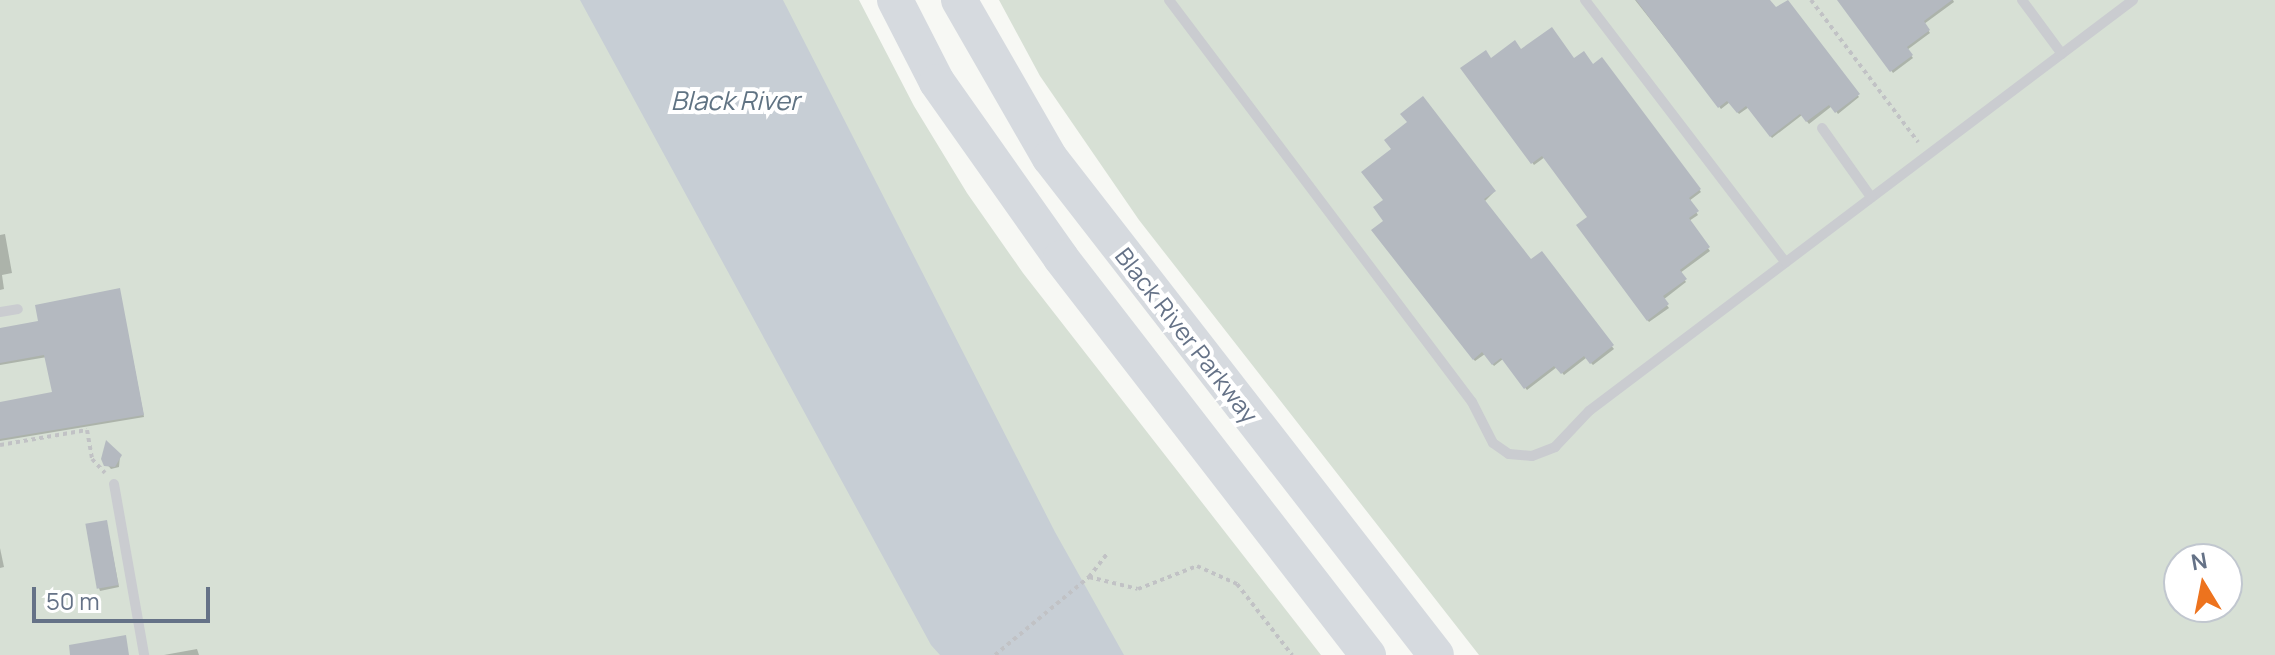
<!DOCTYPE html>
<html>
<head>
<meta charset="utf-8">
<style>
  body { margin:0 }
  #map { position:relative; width:2275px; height:655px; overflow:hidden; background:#f7f8f4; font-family:Manrope,sans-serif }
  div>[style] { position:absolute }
  .green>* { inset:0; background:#d7e0d5 }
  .water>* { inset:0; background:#c7ced5 }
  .shadow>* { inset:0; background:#0003 }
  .building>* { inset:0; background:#b4b9c0; transform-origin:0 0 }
  .path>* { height:4px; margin-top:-2px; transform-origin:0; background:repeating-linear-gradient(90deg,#c1c2c5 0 4px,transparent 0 8px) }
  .service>* { height:10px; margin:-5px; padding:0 5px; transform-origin:5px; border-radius:5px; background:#caccd0 }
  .motorway>* { height:36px; margin:-18px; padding:0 18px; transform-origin:18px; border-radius:18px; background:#d6dadf }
  span { translate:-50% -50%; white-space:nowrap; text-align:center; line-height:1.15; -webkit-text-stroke:8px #fff; paint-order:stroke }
  .street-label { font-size:24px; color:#657287 }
  .water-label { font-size:26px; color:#607383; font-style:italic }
  .north { position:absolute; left:2163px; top:543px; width:80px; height:80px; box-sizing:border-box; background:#fff; border:2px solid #c1c7cf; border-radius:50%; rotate:350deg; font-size:22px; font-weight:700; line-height:32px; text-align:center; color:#657287 }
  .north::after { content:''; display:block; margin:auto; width:28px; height:36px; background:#ed731e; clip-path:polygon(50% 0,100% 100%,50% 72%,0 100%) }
  .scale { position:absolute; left:32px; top:587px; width:178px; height:36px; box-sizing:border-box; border:4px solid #657287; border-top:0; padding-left:10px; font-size:24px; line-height:28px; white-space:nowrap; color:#657287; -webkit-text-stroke:6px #fff; paint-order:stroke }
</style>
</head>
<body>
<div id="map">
  <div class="green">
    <i style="clip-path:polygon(0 0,859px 0,914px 106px,967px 193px,1023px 273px,1321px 655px,0 655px)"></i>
    <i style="clip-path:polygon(evenodd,999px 0,2275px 0,2275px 655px,1479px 655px,1139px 220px,1040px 76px,999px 0,2179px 559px,2227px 559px,2227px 607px,2179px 607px,2179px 559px)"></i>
  </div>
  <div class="water">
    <i style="clip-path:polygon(580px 0,783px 0,1055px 532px,1124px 655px,940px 655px,931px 645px)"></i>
  </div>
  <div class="shadow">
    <i style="clip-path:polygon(1635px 0,1768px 0,1776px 10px,1787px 2px,1859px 97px,1838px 114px,1832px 106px,1809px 124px,1802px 115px,1772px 138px,1749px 107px,1739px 114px,1730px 102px,1721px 109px)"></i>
    <i style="clip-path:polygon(1839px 0,1953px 0,1954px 2px,1924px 24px,1930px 33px,1907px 50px,1913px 58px,1893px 73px)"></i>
    <i style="clip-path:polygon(1520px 52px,1592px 67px,1602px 60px,1701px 192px,1689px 201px,1698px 215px,1689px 221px,1710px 251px,1680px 273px,1686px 282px,1663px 300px,1669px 308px,1649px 322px,1578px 226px,1589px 218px,1545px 157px,1534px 165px,1463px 69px)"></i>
    <i style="clip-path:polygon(1494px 192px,1484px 202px,1530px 262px,1541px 254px,1614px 349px,1593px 365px,1586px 358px,1564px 375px,1557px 367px,1527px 390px,1503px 359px,1494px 366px,1485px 354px,1475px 361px,1374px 231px)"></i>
    <i style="clip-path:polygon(5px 234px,12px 273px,2px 275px,4px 289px,0 290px,0 235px)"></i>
    <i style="clip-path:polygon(120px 293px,144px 417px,0 441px,0 404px,54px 394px,47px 357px,0 365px,0 330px,40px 323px)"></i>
    <i style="clip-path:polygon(120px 456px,119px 467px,111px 469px,105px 462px)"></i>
    <i style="clip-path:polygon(107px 525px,119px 587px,100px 591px,99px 588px)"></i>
    <i style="clip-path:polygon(0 548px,4px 567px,0 568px)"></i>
    <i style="clip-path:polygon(197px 649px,199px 655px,164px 655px)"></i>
  </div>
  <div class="building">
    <i style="clip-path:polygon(1636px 0,1770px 0,1776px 7px,1788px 0,1860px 94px,1835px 113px,1829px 105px,1806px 122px,1800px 114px,1770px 137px,1746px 106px,1737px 113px,1727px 101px,1718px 108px)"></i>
    <i style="clip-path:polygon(1837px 0,1952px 0,1924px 21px,1930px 30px,1907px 47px,1913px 55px,1890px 72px)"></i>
    <i style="clip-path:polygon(1552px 27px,1574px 58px,1584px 51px,1593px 64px,1602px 57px,1701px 189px,1689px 198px,1699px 211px,1689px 218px,1710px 247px,1680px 270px,1687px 279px,1663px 296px,1669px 304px,1647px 321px,1576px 225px,1587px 217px,1542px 156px,1531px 164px,1460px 68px,1486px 50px,1491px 58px,1515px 40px,1521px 49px)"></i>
    <i style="clip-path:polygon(1423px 96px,1496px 191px,1484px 199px,1531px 259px,1542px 251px,1614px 345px,1590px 364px,1584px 356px,1561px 374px,1554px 366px,1524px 389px,1501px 358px,1492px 365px,1482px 352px,1473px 360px,1371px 230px,1383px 221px,1373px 207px,1383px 200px,1361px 172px,1391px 149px,1384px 140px,1407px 122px,1400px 114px)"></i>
    <i style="clip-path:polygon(120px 288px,144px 415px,0 439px,0 402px,52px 392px,44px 355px,0 363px,0 328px,38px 321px,35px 305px)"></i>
    <i style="clip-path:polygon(106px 440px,122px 455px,115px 467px,104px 466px,101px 459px)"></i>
    <i style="left:107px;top:520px;width:66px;height:22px;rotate:80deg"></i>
    <i style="clip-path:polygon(126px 635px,129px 655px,70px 655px,69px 645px)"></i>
  </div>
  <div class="path">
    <i style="left:1811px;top:0;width:178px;rotate:53deg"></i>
    <i style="left:0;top:445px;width:88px;rotate:-9.8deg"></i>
    <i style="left:87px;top:430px;width:29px;rotate:80deg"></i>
    <i style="left:92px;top:459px;width:19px;rotate:47deg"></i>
    <i style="left:1089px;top:577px;width:50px;rotate:13.8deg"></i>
    <i style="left:1138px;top:589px;width:63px;rotate:-21.3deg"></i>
    <i style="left:1197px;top:566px;width:44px;rotate:24.2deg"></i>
    <i style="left:1237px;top:584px;width:90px;rotate:52.2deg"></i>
    <i style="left:995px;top:655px;width:122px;rotate:-39.7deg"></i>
    <i style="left:1089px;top:577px;width:31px;rotate:-52deg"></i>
  </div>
  <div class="service">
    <i style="left:1169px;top:0;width:503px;rotate:52.99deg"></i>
    <i style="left:1472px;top:402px;width:46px;rotate:62.9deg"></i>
    <i style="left:1493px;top:443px;width:19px;rotate:35deg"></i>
    <i style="left:1509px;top:454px;width:23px;rotate:5deg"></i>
    <i style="left:1532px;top:456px;width:25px;rotate:-21deg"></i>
    <i style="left:1555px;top:447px;width:50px;rotate:-46.6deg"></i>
    <i style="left:1589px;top:411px;width:682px;rotate:-37.07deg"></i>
    <i style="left:1585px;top:0;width:330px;rotate:52.6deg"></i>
    <i style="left:2022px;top:0;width:67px;rotate:53.5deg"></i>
    <i style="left:1822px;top:128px;width:85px;rotate:54.6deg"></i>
    <i style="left:0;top:312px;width:18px;rotate:-9deg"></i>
    <i style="left:114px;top:484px;width:174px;rotate:80deg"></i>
  </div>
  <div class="motorway">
    <i style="left:895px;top:0;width:92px;rotate:62.9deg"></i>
    <i style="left:937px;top:82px;width:215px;rotate:54.8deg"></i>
    <i style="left:1061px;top:258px;width:502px;rotate:52.29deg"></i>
    <i style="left:959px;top:0;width:182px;rotate:60.1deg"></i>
    <i style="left:1050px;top:158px;width:629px;rotate:52.16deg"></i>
  </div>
  <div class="street-label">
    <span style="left:1187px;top:335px;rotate:52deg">Black River Parkway</span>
  </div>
  <div class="water-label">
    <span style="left:735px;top:101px">Black River</span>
  </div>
  <div class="north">N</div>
  <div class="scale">50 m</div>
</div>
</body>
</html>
